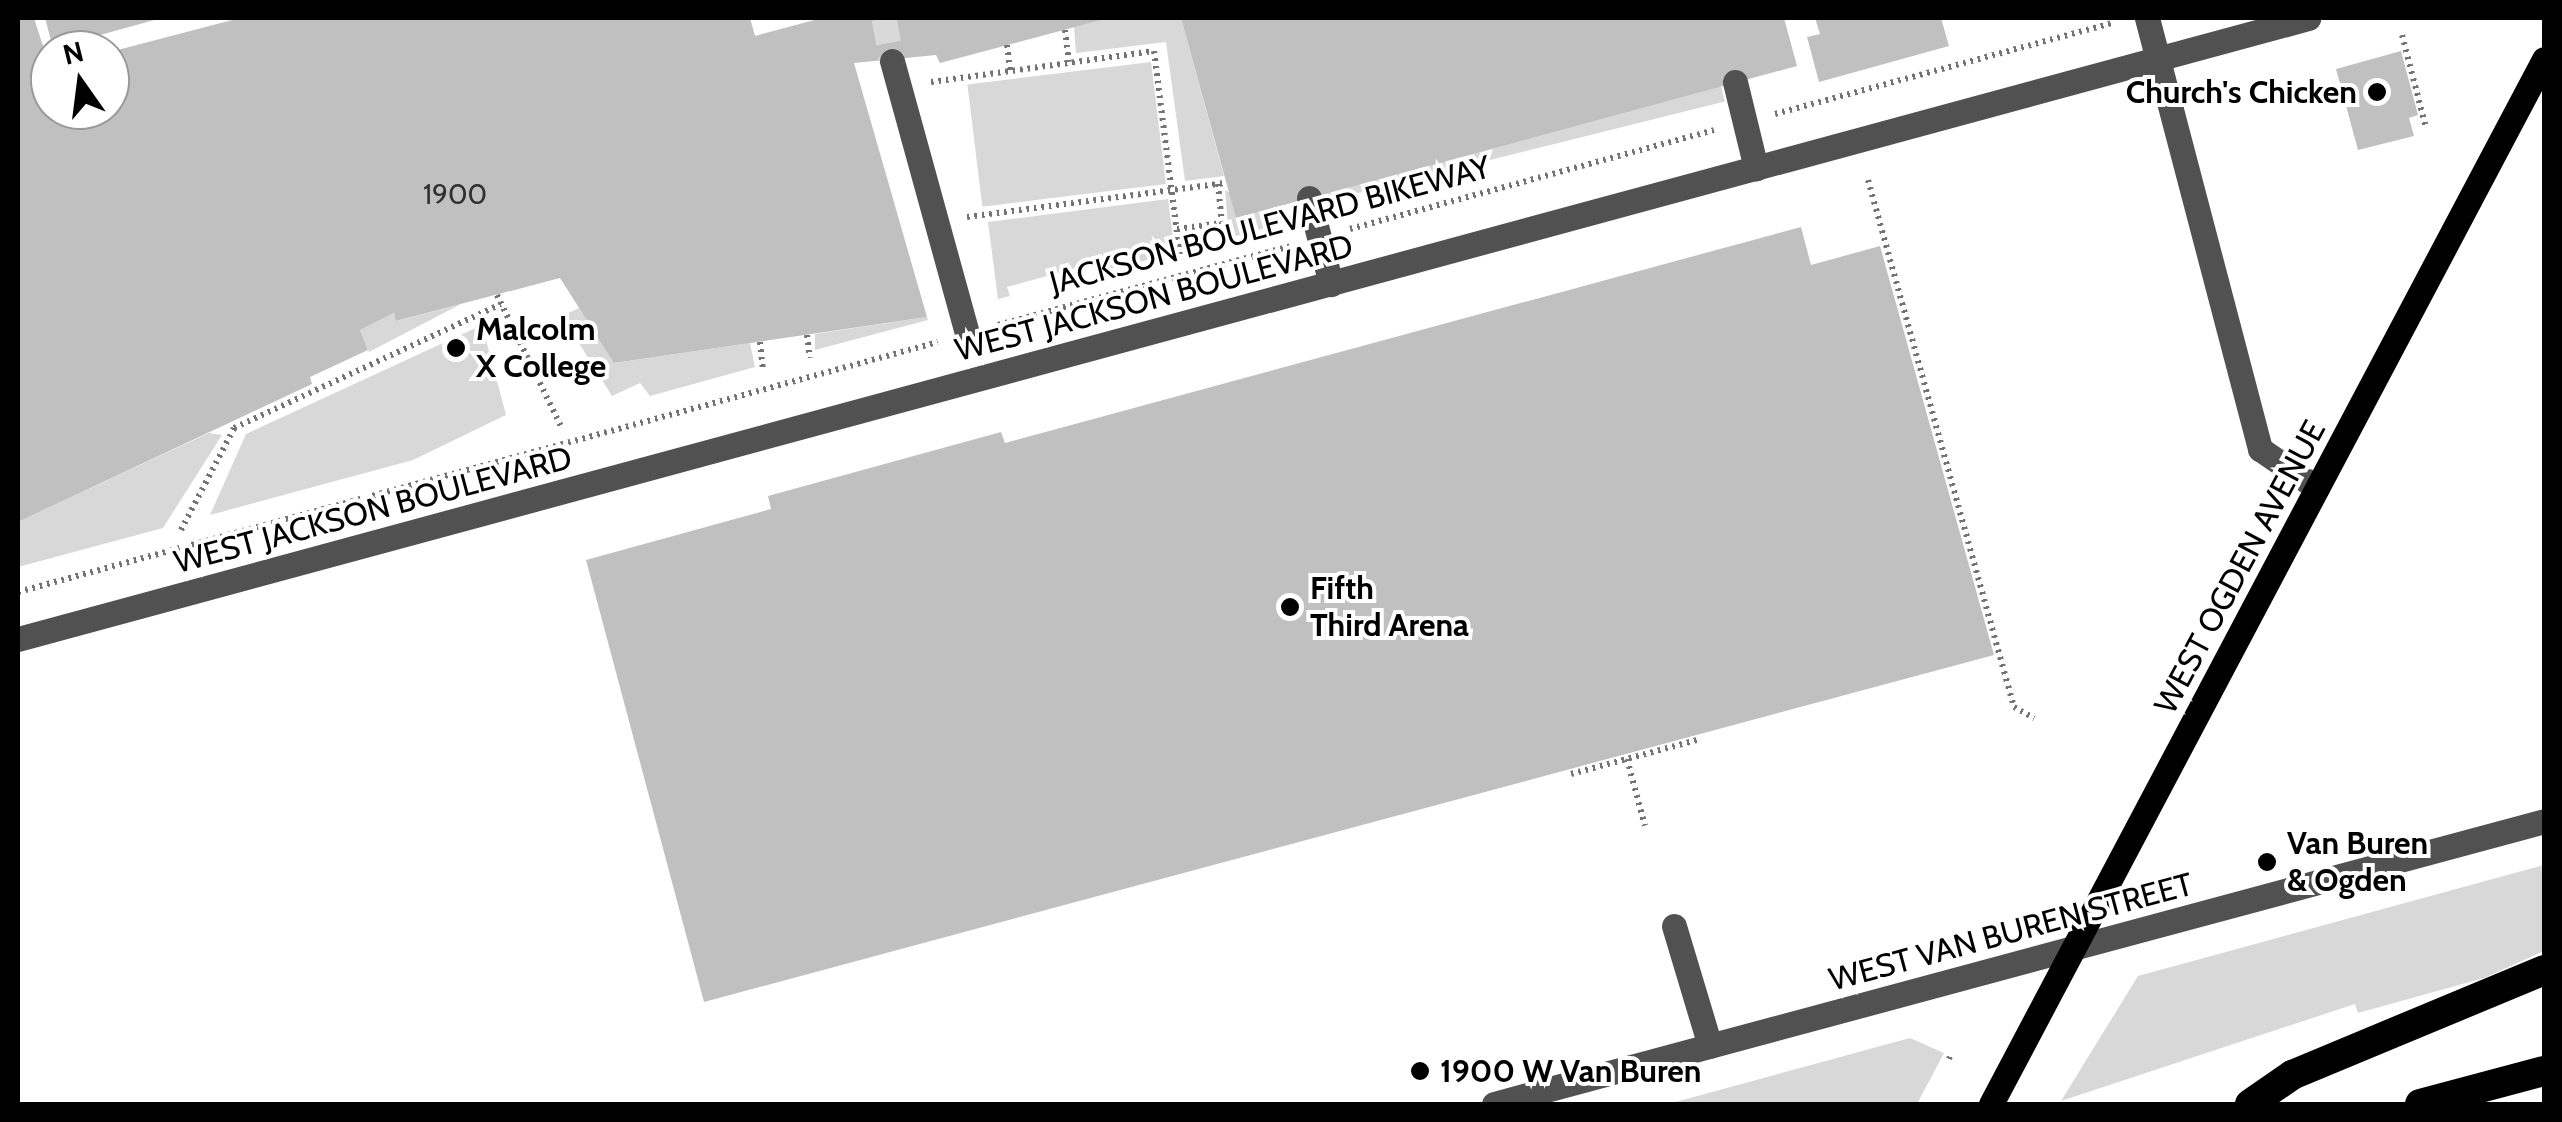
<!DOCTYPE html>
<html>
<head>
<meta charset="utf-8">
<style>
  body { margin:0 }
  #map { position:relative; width:2562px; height:1122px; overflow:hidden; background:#fff; font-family:Cabin,sans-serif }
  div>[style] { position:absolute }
  .green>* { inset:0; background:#d8d8d8; transform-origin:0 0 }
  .building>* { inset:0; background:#c0c0c0 }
  .minor-tunnel>* { height:25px; margin-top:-12.5px; transform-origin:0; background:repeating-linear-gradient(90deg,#d9d9d9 0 25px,transparent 0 37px) }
  .path>* { height:6px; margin-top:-3px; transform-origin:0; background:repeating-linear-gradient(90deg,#737373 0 2.5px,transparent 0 7.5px) }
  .minor>* { height:25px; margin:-12.5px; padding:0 12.5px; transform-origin:12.5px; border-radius:12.5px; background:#515151 }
  .major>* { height:25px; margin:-12.5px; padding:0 12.5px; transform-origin:12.5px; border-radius:12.5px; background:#000 }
  .highway>* { height:30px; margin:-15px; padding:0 15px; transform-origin:15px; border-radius:15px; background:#000 }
  .dots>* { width:28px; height:28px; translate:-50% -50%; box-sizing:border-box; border:5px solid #fff; border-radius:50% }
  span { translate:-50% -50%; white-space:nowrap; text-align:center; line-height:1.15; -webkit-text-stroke:8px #fff; paint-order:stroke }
  .number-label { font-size:28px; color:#303030 }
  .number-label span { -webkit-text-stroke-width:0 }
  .poi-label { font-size:32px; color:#000; font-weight:700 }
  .right { translate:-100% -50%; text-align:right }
  .left { translate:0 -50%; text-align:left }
  .street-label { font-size:32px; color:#000 }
  .frame { position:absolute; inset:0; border:20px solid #000; pointer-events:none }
  .north { position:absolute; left:30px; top:30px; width:100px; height:100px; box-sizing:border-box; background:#fff; border:2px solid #999; border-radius:50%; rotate:346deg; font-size:28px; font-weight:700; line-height:40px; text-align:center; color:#000 }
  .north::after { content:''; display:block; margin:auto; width:35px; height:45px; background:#000; clip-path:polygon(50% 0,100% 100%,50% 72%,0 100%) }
</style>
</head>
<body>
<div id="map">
  <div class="green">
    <i style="clip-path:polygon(1109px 18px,1181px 18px,1224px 176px,1185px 181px,1166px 42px,1076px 53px,1074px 27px)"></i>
    <i style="left:1151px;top:62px;width:123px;height:185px;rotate:83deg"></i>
    <i style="left:1721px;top:86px;width:16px;height:417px;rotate:76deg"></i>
    <i style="clip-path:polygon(1225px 190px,1264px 210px,1269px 227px,1229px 238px)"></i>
    <i style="clip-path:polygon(1168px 199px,1175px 253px,1101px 272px,1098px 262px,1007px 287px,1010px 296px,998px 299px,988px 222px)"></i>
    <i style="clip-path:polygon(461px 304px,369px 352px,360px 330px,394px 313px,397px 321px)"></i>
    <i style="clip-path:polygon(579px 308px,615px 363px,750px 343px,755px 367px,650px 396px,640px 383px,612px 396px,562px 316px)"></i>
    <i style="clip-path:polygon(927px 317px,928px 320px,815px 350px,815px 334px)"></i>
    <i style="clip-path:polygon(482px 325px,506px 415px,413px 460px,210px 515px,246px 434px)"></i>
    <i style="clip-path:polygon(209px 433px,222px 435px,163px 528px,18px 567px,18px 522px)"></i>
    <i style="clip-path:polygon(2544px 865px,2544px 951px,2484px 978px,2358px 1013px,2355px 1004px,2061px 1101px,2138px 976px)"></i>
    <i style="clip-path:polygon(1910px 1038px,1944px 1053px,1917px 1104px,1668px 1104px)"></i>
  </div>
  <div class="building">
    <i style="clip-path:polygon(18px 18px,34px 18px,50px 68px,50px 110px,110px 110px,110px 52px,240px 18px,750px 18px,755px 36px,822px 18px,1105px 19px,940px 63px,936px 55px,854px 63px,927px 317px,614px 363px,560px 278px,396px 321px,394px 313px,360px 330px,368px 350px,310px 377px,312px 384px,18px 522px)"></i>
    <i style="clip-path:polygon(45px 18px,158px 18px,158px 19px,53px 48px)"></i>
    <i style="clip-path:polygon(1181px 18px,1784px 18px,1797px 66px,1236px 218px)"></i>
    <i style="clip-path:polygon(1815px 18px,1941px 18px,1949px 46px,1819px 82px,1807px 37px,1820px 34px)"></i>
    <i style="clip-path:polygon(2401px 51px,2418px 115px,2409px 118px,2414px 136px,2358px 150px,2336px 69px)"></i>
    <i style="clip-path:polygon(1801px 227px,1811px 265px,1880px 246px,1994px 655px,704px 1002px,586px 560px,771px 509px,768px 496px,1001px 432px,1005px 443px)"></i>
  </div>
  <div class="minor-tunnel">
    <i style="left:884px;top:18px;width:44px;rotate:79.5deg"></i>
  </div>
  <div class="path">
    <i style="left:813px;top:18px;width:2px;rotate:90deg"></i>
    <i style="left:1065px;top:30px;width:32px;rotate:83deg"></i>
    <i style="left:2402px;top:35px;width:96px;rotate:75.5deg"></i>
    <i style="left:1007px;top:45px;width:26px;rotate:83deg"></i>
    <i style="left:931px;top:82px;width:225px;rotate:-7.9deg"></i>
    <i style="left:1154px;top:51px;width:208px;rotate:82.8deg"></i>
    <i style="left:1775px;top:114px;width:352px;rotate:-15.1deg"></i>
    <i style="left:1868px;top:180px;width:547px;rotate:74.52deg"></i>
    <i style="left:2014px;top:707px;width:23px;rotate:29deg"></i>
    <i style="left:1218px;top:184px;width:60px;rotate:84.3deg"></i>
    <i style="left:1274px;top:208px;width:21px;rotate:79deg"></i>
    <i style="left:967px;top:217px;width:262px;rotate:-7.5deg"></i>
    <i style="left:1177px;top:229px;width:45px;rotate:-7.6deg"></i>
    <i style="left:1350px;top:229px;width:377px;rotate:-15.2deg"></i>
    <i style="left:497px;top:295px;width:146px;rotate:64deg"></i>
    <i style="left:998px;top:325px;width:302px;rotate:-15.1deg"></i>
    <i style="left:807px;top:335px;width:23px;rotate:83deg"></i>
    <i style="left:760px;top:342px;width:28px;rotate:84deg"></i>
    <i style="left:181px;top:530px;width:115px;rotate:-62.5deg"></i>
    <i style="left:234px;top:428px;width:294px;rotate:-24.9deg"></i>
    <i style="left:18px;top:592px;width:953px;rotate:-15.2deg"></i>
    <i style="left:1627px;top:759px;width:69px;rotate:75deg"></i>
    <i style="left:1571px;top:774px;width:131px;rotate:-15.1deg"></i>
    <i style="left:1949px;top:1059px;width:5px;rotate:-68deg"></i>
  </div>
  <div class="minor">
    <i style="left:2147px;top:18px;width:446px;rotate:75.3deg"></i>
    <i style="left:2260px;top:449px;width:69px;rotate:34.4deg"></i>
    <i style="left:892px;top:61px;width:283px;rotate:74.6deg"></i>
    <i style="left:1735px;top:82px;width:89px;rotate:76.3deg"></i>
    <i style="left:1309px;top:198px;width:89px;rotate:75.7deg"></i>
    <i style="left:18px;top:639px;width:2373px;rotate:-15.17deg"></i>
    <i style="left:1674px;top:926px;width:125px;rotate:73.3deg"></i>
    <i style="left:1494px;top:1104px;width:1087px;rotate:-15.08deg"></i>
  </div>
  <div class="major">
    <i style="left:1991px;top:1104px;width:1182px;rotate:-62.11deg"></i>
  </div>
  <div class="highway">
    <i style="left:2250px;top:1104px;width:51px;rotate:-34.6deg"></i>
    <i style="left:2292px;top:1075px;width:273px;rotate:-22.6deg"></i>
    <i style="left:2420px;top:1104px;width:128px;rotate:-14.9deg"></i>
  </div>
  <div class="dots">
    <i style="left:2377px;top:92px;background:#000"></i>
    <i style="left:456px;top:348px;background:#000"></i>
    <i style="left:1290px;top:607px;background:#000"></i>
    <i style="left:2267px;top:862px;background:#000"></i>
    <i style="left:1420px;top:1071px;background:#000"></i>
  </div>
  <div class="number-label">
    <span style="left:455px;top:194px">1900</span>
  </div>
  <div class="poi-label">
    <span class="right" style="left:2357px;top:92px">Church's Chicken</span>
    <span class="left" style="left:476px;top:348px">Malcolm<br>X College</span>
    <span class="left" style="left:1310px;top:607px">Fifth<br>Third Arena</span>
    <span class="left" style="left:2287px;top:862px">Van Buren<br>&amp; Ogden</span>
    <span class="left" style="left:1440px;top:1071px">1900 W Van Buren</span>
  </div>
  <div class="street-label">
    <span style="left:1270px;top:225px;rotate:-15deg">JACKSON BOULEVARD BIKEWAY</span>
    <span style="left:1154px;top:298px;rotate:-15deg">WEST JACKSON BOULEVARD</span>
    <span style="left:373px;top:510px;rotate:-15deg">WEST JACKSON BOULEVARD</span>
    <span style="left:2240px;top:567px;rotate:-62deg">WEST OGDEN AVENUE</span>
    <span style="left:2011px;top:932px;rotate:-15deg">WEST VAN BUREN STREET</span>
  </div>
  <div class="frame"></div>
  <div class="north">N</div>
</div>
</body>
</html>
